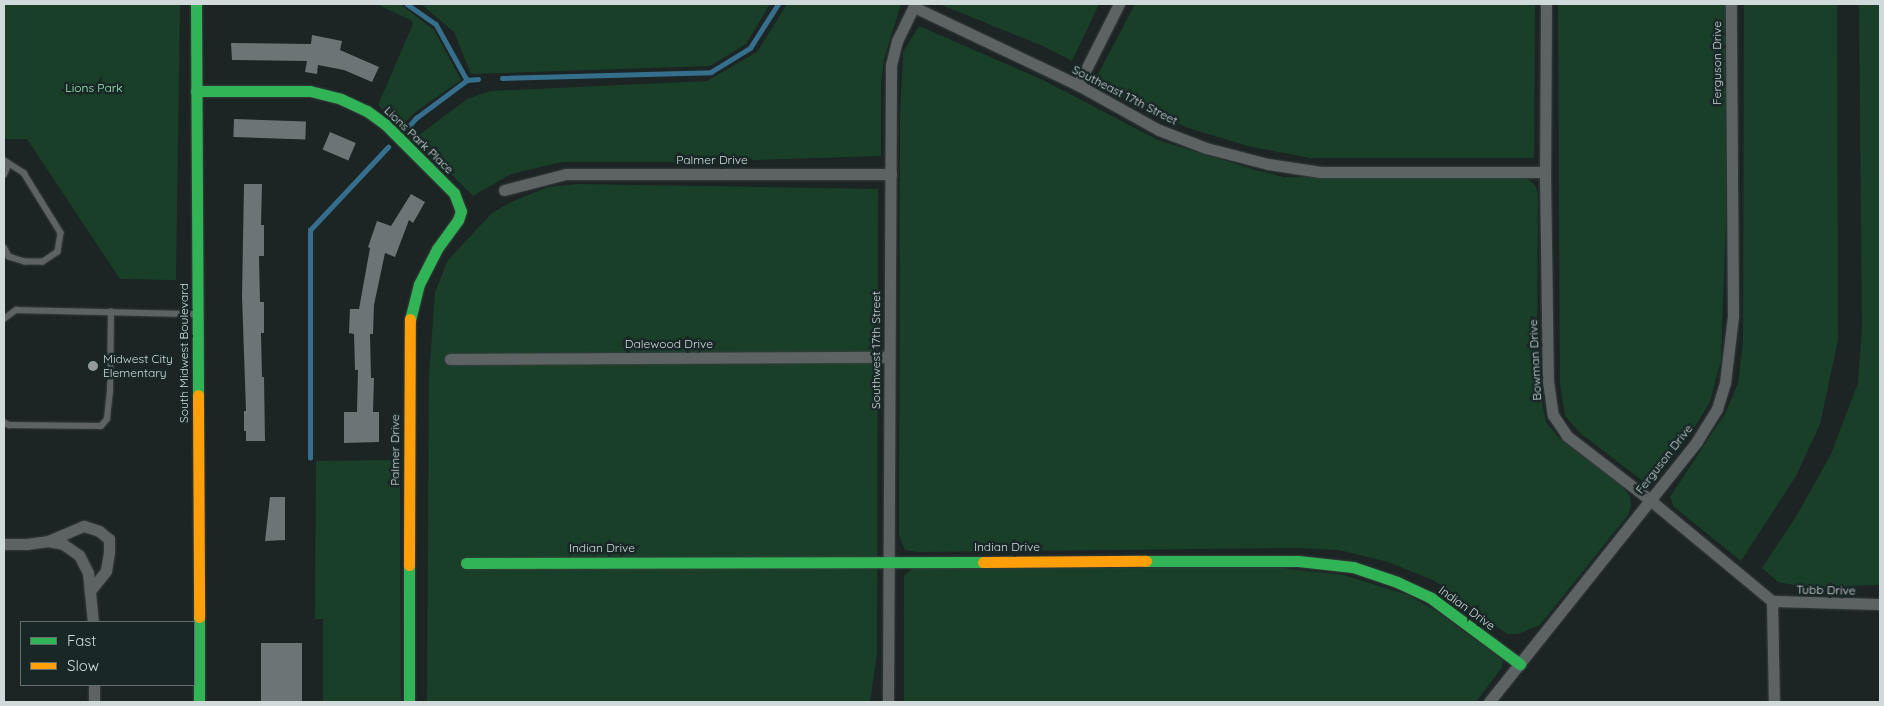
<!DOCTYPE html>
<html>
<head>
<meta charset="utf-8">
<style>
  body { margin:0 }
  #map { position:relative; width:1884px; height:706px; overflow:hidden; background:#1c2424; font-family:Quicksand,sans-serif }
  div>[style] { position:absolute }
  .green>* { inset:0; background:#193f29 }
  .stream>* { height:4.5px; margin:-2.25px; padding:0 2.25px; transform-origin:2.25px; border-radius:2.25px; background:#366f8d }
  .building>* { inset:0; background:#6d7475; transform-origin:0 0 }
  .roads { filter:drop-shadow(0 0 1px #373e3e) drop-shadow(0 0 1px #373e3e) }
  .lane>* { height:5.5px; margin:-2.75px; padding:0 2.75px; transform-origin:2.75px; border-radius:2.75px; background:#5d6363 }
  .street>* { height:11px; margin:-5.5px; padding:0 5.5px; transform-origin:5.5px; border-radius:5.5px; background:#5d6363 }
  .fast>* { height:11px; margin:-5.5px; padding:0 5.5px; transform-origin:5.5px; border-radius:5.5px; background:#30b455 }
  .slow>* { height:11px; margin:-5.5px; padding:0 5.5px; transform-origin:5.5px; border-radius:5.5px; background:#ff9f0a }
  .dots>* { width:14px; height:14px; translate:-50% -50%; box-sizing:border-box; border:2px solid #192727; border-radius:50% }
  span { translate:-50% -50%; white-space:nowrap; text-align:center; line-height:1.15; -webkit-text-stroke:5px #192727; paint-order:stroke }
  .street-label { font-size:12px; color:#d1dada }
  .park-label { font-size:12px; color:#97ebb6 }
  .poi-label { font-size:12px; color:#d1dada }
  .left { translate:0 -50%; text-align:left }
  .frame { position:absolute; inset:0; border:5px solid #d1dada; pointer-events:none }
  .legend { position:absolute; left:20px; top:621px; width:175px; height:65px; box-sizing:border-box; background:#192727; border:1px solid #636f6f; margin:0; padding:6px 9px; list-style:none; font-size:15px; color:#d1dada }
  .legend li { display:flex; align-items:center; gap:10px; height:25px }
  .legend b { width:25px; border:1px solid #636f6f }
</style>
</head>
<body>
<div id="map">
  <div class="green">
    <i style="clip-path:polygon(4px 4px,180px 4px,176px 280px,120px 279px,27px 139px,4px 139px)"></i>
    <i style="clip-path:polygon(376px 4px,400px 4px,434px 30px,461px 80px,414px 113px,400px 128px,378px 105px,413px 24px,411px 20px)"></i>
    <i style="clip-path:polygon(421px 4px,770px 4px,746px 44px,710px 66px,471px 74px,454px 32px)"></i>
    <i style="clip-path:polygon(787px 4px,901px 4px,884px 59px,881px 84px,881px 156px,688px 162px,562px 162px,511px 174px,473px 196px,415px 138px,467px 99px,490px 91px,707px 81px,757px 52px)"></i>
    <i style="clip-path:polygon(939px 4px,1099px 4px,1072px 61px,1043px 46px)"></i>
    <i style="clip-path:polygon(1135px 4px,1535px 4px,1534px 158px,1310px 158px,1248px 146px,1188px 128px,1094px 82px)"></i>
    <i style="clip-path:polygon(1558px 4px,1725px 4px,1726px 216px,1721px 360px,1710px 402px,1688px 438px,1648px 485px,1580px 433px,1565px 416px,1560px 384px)"></i>
    <i style="clip-path:polygon(1744px 4px,1837px 4px,1838px 340px,1820px 424px,1796px 476px,1741px 561px,1674px 507px,1670px 497px,1726px 412px,1738px 383px,1743px 343px)"></i>
    <i style="clip-path:polygon(1859px 4px,1880px 4px,1880px 585px,1804px 587px,1778px 582px,1762px 568px,1797px 515px,1831px 454px,1858px 383px,1862px 327px)"></i>
    <i style="clip-path:polygon(919px 26px,1043px 80px,1158px 140px,1255px 170px,1284px 177px,1526px 178px,1535px 185px,1538px 194px,1537px 356px,1542px 402px,1546px 422px,1559px 438px,1623px 487px,1630px 496px,1631px 506px,1628px 515px,1540px 625px,1518px 634px,1507px 634px,1435px 581px,1388px 562px,1339px 550px,1297px 548px,918px 552px,905px 550px,899px 535px,900px 117px,903px 52px)"></i>
    <i style="clip-path:polygon(578px 184px,878px 189px,877px 653px,870px 702px,427px 702px,429px 376px,435px 292px,448px 260px,492px 213px,511px 202px,548px 187px)"></i>
    <i style="clip-path:polygon(400px 460px,401px 702px,323px 702px,323px 619px,315px 619px,316px 461px)"></i>
    <i style="clip-path:polygon(913px 568px,1282px 568px,1344px 575px,1408px 595px,1436px 611px,1503px 660px,1502px 667px,1476px 702px,904px 702px,904px 576px)"></i>
  </div>
  <div class="stream">
    <i style="left:407px;top:4px;width:35px;rotate:35deg"></i>
    <i style="left:436px;top:24px;width:64px;rotate:61deg"></i>
    <i style="left:502px;top:78px;width:209px;rotate:-1.6deg"></i>
    <i style="left:711px;top:72px;width:46px;rotate:-31.6deg"></i>
    <i style="left:750px;top:48px;width:52px;rotate:-57.5deg"></i>
    <i style="left:409px;top:126px;width:11px;rotate:-49deg"></i>
    <i style="left:416px;top:118px;width:64px;rotate:-36.7deg"></i>
    <i style="left:467px;top:80px;width:11px;rotate:-5deg"></i>
    <i style="left:310px;top:458px;width:228px;rotate:-90deg"></i>
    <i style="left:310px;top:230px;width:114px;rotate:-46.8deg"></i>
  </div>
  <div class="building">
    <i style="clip-path:polygon(312px 35px,342px 41px,340px 50px,379px 67px,372px 82px,344px 70px,318px 65px,317px 74px,305px 72px,307px 61px,232px 60px,231px 43px,311px 44px)"></i>
    <i style="left:234px;top:119px;width:72px;height:18px;rotate:2deg"></i>
    <i style="left:330px;top:132px;width:28px;height:19px;rotate:23deg"></i>
    <i style="clip-path:polygon(244px 184px,262px 184px,261px 225px,264px 225px,264px 256px,259px 256px,260px 302px,264px 302px,264px 333px,261px 333px,262px 377px,264px 377px,265px 441px,246px 441px,246px 431px,244px 431px,244px 411px,246px 411px,242px 296px)"></i>
    <i style="clip-path:polygon(411px 194px,425px 202px,413px 223px,409px 220px,395px 257px,385px 253px,374px 305px,373px 334px,370px 334px,371px 378px,374px 378px,373px 412px,379px 412px,379px 442px,344px 443px,344px 412px,357px 412px,358px 370px,355px 370px,354px 334px,349px 333px,350px 309px,359px 309px,370px 248px,368px 247px,377px 221px,391px 226px)"></i>
    <i style="clip-path:polygon(270px 497px,285px 497px,285px 540px,265px 541px)"></i>
    <i style="left:261px;top:643px;width:41px;height:59px"></i>
  </div>
  <div class="roads">
    <div class="lane">
      <i style="left:4px;top:160px;width:24px;rotate:33deg"></i>
      <i style="left:24px;top:173px;width:70px;rotate:58.3deg"></i>
      <i style="left:61px;top:233px;width:19px;rotate:99deg"></i>
      <i style="left:58px;top:252px;width:18px;rotate:146deg"></i>
      <i style="left:43px;top:262px;width:18px;rotate:180deg"></i>
      <i style="left:25px;top:262px;width:17px;rotate:-163deg"></i>
      <i style="left:9px;top:257px;width:10px;rotate:-119deg"></i>
      <i style="left:4px;top:175px;width:11px;rotate:-68deg"></i>
      <i style="left:4px;top:319px;width:15px;rotate:-37deg"></i>
      <i style="left:16px;top:310px;width:179px;rotate:1.3deg"></i>
      <i style="left:4px;top:422px;width:6px;rotate:31deg"></i>
      <i style="left:9px;top:425px;width:92px;rotate:0.6deg"></i>
      <i style="left:101px;top:426px;width:9px;rotate:-49deg"></i>
      <i style="left:107px;top:419px;width:27px;rotate:-84deg"></i>
      <i style="left:110px;top:392px;width:80px;rotate:-89.3deg"></i>
    </div>
    <div class="street">
      <i style="left:1546px;top:4px;width:168px;rotate:90.3deg"></i>
      <i style="left:1545px;top:172px;width:209px;rotate:89.2deg"></i>
      <i style="left:1548px;top:381px;width:34px;rotate:82deg"></i>
      <i style="left:1553px;top:415px;width:25px;rotate:56deg"></i>
      <i style="left:1567px;top:436px;width:105px;rotate:37.6deg"></i>
      <i style="left:1650px;top:500px;width:158px;rotate:39.6deg"></i>
      <i style="left:1772px;top:601px;width:101px;rotate:88.9deg"></i>
      <i style="left:914px;top:7px;width:182px;rotate:25.4deg"></i>
      <i style="left:1078px;top:85px;width:93px;rotate:29.1deg"></i>
      <i style="left:1159px;top:130px;width:50px;rotate:21deg"></i>
      <i style="left:1206px;top:148px;width:64px;rotate:14.5deg"></i>
      <i style="left:1268px;top:164px;width:53px;rotate:8.7deg"></i>
      <i style="left:1320px;top:172px;width:225px"></i>
      <i style="left:1078px;top:85px;width:91px;rotate:-63.2deg"></i>
      <i style="left:504px;top:190px;width:64px;rotate:-14.5deg"></i>
      <i style="left:566px;top:174px;width:325px"></i>
      <i style="left:450px;top:359px;width:439px;rotate:-0.3deg"></i>
      <i style="left:48px;top:541px;width:15px;rotate:11deg"></i>
      <i style="left:63px;top:544px;width:19px;rotate:35deg"></i>
      <i style="left:79px;top:555px;width:20px;rotate:63deg"></i>
      <i style="left:88px;top:573px;width:49px;rotate:84.2deg"></i>
      <i style="left:4px;top:544px;width:23px"></i>
      <i style="left:27px;top:544px;width:21px;rotate:-8deg"></i>
      <i style="left:48px;top:541px;width:39px;rotate:-23deg"></i>
      <i style="left:84px;top:526px;width:16px;rotate:18deg"></i>
      <i style="left:99px;top:531px;width:13px;rotate:39deg"></i>
      <i style="left:109px;top:539px;width:13px;rotate:90deg"></i>
      <i style="left:109px;top:552px;width:19px;rotate:99deg"></i>
      <i style="left:106px;top:571px;width:26px;rotate:129deg"></i>
      <i style="left:1772px;top:601px;width:108px;rotate:1.6deg"></i>
      <i style="left:94px;top:685px;width:17px;rotate:90deg"></i>
      <i style="left:888px;top:702px;width:637px;rotate:-89.73deg"></i>
      <i style="left:891px;top:65px;width:25px;rotate:-76deg"></i>
      <i style="left:897px;top:41px;width:41px;rotate:-64.1deg"></i>
      <i style="left:1489px;top:702px;width:334px;rotate:-51.4deg"></i>
      <i style="left:1697px;top:441px;width:38px;rotate:-58deg"></i>
      <i style="left:1717px;top:409px;width:27px;rotate:-73deg"></i>
      <i style="left:1725px;top:383px;width:67px;rotate:-83.2deg"></i>
      <i style="left:1733px;top:316px;width:312px;rotate:-90.4deg"></i>
    </div>
    <div class="fast">
      <i style="left:196px;top:4px;width:391px;rotate:89.7deg"></i>
      <i style="left:196px;top:91px;width:114px"></i>
      <i style="left:310px;top:91px;width:32px;rotate:14deg"></i>
      <i style="left:341px;top:99px;width:29px;rotate:25deg"></i>
      <i style="left:367px;top:111px;width:22px;rotate:36deg"></i>
      <i style="left:385px;top:124px;width:98px;rotate:45deg"></i>
      <i style="left:454px;top:193px;width:19px;rotate:69deg"></i>
      <i style="left:461px;top:211px;width:9px;rotate:108deg"></i>
      <i style="left:458px;top:220px;width:36px;rotate:126deg"></i>
      <i style="left:437px;top:249px;width:39px;rotate:117deg"></i>
      <i style="left:419px;top:284px;width:36px;rotate:104deg"></i>
      <i style="left:1146px;top:561px;width:152px"></i>
      <i style="left:1298px;top:561px;width:55px;rotate:6.2deg"></i>
      <i style="left:1353px;top:567px;width:46px;rotate:18.8deg"></i>
      <i style="left:1397px;top:582px;width:38px;rotate:25deg"></i>
      <i style="left:1431px;top:598px;width:111px;rotate:36.6deg"></i>
      <i style="left:466px;top:563px;width:517px;rotate:-0.11deg"></i>
      <i style="left:409px;top:565px;width:137px;rotate:90deg"></i>
      <i style="left:199px;top:617px;width:85px;rotate:90deg"></i>
    </div>
    <div class="slow">
      <i style="left:198px;top:395px;width:222px;rotate:89.7deg"></i>
      <i style="left:983px;top:562px;width:163px;rotate:-0.4deg"></i>
      <i style="left:409px;top:565px;width:246px;rotate:-89.8deg"></i>
    </div>
  </div>
  <div class="dots">
    <i style="left:93px;top:366px;background:#929a9a"></i>
  </div>
  <div class="street-label">
    <span style="left:1717px;top:63px;rotate:-90deg">Ferguson Drive</span>
    <span style="left:1125px;top:95px;rotate:27deg">Southeast 17th Street</span>
    <span style="left:419px;top:140px;rotate:44deg">Lions Park Place</span>
    <span style="left:712px;top:160px">Palmer Drive</span>
    <span style="left:669px;top:344px">Dalewood Drive</span>
    <span style="left:876px;top:350px;rotate:-90deg">Southwest 17th Street</span>
    <span style="left:184px;top:353px;rotate:-90deg">South Midwest Boulevard</span>
    <span style="left:1535px;top:360px;rotate:-93deg">Bowman Drive</span>
    <span style="left:395px;top:450px;rotate:-90deg">Palmer Drive</span>
    <span style="left:1664px;top:459px;rotate:-52deg">Ferguson Drive</span>
    <span style="left:1007px;top:547px">Indian Drive</span>
    <span style="left:602px;top:548px">Indian Drive</span>
    <span style="left:1826px;top:590px;rotate:1deg">Tubb Drive</span>
    <span style="left:1467px;top:608px;rotate:36deg">Indian Drive</span>
  </div>
  <div class="park-label">
    <span style="left:94px;top:88px">Lions Park</span>
  </div>
  <div class="poi-label">
    <span class="left" style="left:103px;top:366px">Midwest City<br>Elementary</span>
  </div>
  <div class="frame"></div>
  <ul class="legend">
  <li><b style="height:6px;background:#30b455"></b>Fast</li>
  <li><b style="height:6px;background:#ff9f0a"></b>Slow</li>
  </ul>
</div>
</body>
</html>
